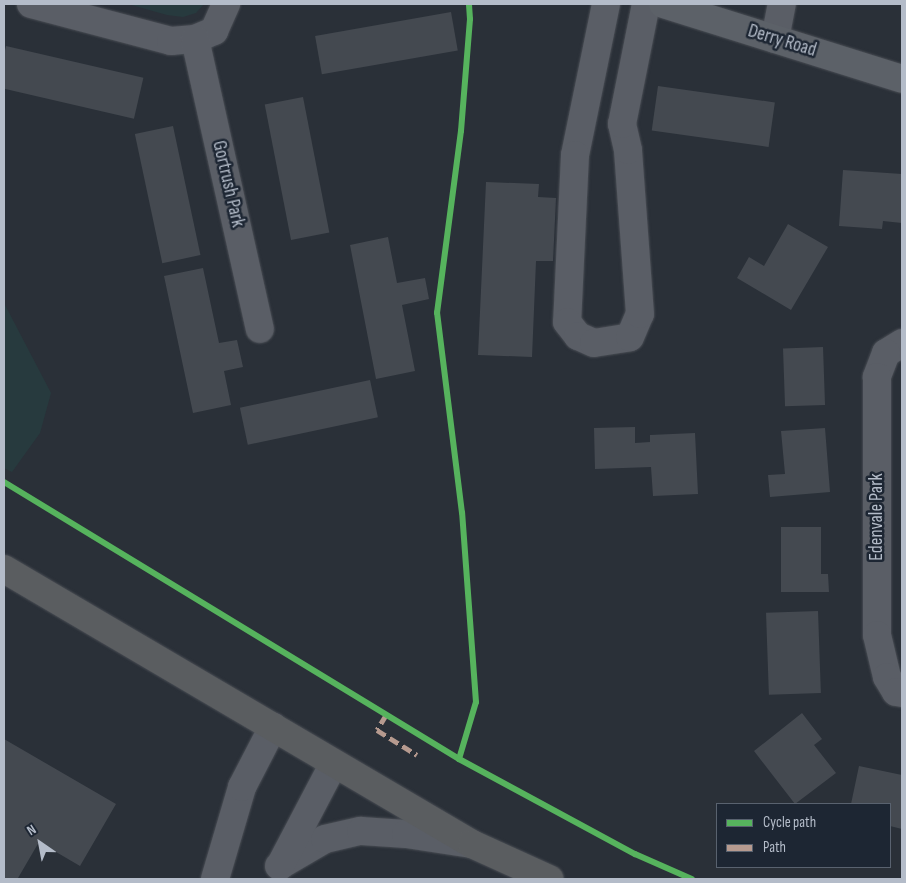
<!DOCTYPE html>
<html>
<head>
<meta charset="utf-8">
<style>
  body { margin:0 }
  #map { position:relative; width:906px; height:883px; overflow:hidden; background:#2a3038; font-family:"Sofia Sans Condensed",sans-serif }
  div>[style] { position:absolute }
  .green>* { inset:0; background:#273a3e }
  .building>* { inset:0; background:#444950; transform-origin:0 0 }
  .roads { filter:drop-shadow(0 0 1px #484c53) drop-shadow(0 0 1px #484c53) }
  .minor>* { height:28px; margin:-14px; padding:0 14px; transform-origin:14px; border-radius:14px; background:#5a5e66 }
  .major>* { height:28px; margin:-14px; padding:0 14px; transform-origin:14px; border-radius:14px; background:#5c6168 }
  .highway>* { height:28px; margin:-14px; padding:0 14px; transform-origin:14px; border-radius:14px; background:#5a5d60 }
  .quiet>* { height:5px; margin-top:-2.5px; transform-origin:0; background:repeating-linear-gradient(90deg,#b69a8f 0 10px,transparent 0 15px) }
  .cycleway>* { height:6px; margin:-3px; padding:0 3px; transform-origin:3px; border-radius:3px; background:#56b35d }
  span { translate:-50% -50%; white-space:nowrap; text-align:center; line-height:1.15; -webkit-text-stroke:5px #1d2633; paint-order:stroke }
  .street-label { font-size:19px; color:#b4bcc9 }
  .frame { position:absolute; inset:0; border:5px solid #b4bcc9; pointer-events:none }
  .legend { position:absolute; left:716px; top:803px; width:175px; height:65px; box-sizing:border-box; background:#1d2633; border:1px solid #59626f; margin:0; padding:6px 9px; list-style:none; font-size:15px; color:#b4bcc9 }
  .legend li { display:flex; align-items:center; gap:10px; height:25px }
  .legend b { width:25px; border:1px solid #59626f }
  .north { position:absolute; left:15px; top:818px; width:50px; height:50px; -webkit-text-stroke:4px #1d2633; paint-order:stroke; rotate:327deg; font-size:14px; font-weight:700; line-height:20px; text-align:center; color:#b4bcc9 }
  .north::after { content:''; display:block; margin:auto; width:18px; height:22px; background:#b4bcc9; clip-path:polygon(50% 0,100% 100%,50% 72%,0 100%) }
</style>
</head>
<body>
<div id="map">
  <div class="green">
    <i style="clip-path:polygon(128px 4px,204px 4px,196px 13px,183px 17px,167px 15px)"></i>
    <i style="clip-path:polygon(4px 303px,51px 393px,40px 433px,12px 472px,4px 468px)"></i>
  </div>
  <div class="building">
    <i style="left:451px;top:12px;width:39px;height:138px;rotate:80deg"></i>
    <i style="left:6px;top:46px;width:141px;height:42px;rotate:13deg"></i>
    <i style="left:658px;top:86px;width:118px;height:45px;rotate:8deg"></i>
    <i style="left:303px;top:97px;width:138px;height:39px;rotate:79deg"></i>
    <i style="left:173px;top:126px;width:132px;height:39px;rotate:78deg"></i>
    <i style="clip-path:polygon(843px 170px,902px 174px,902px 223px,883px 221px,882px 229px,839px 226px)"></i>
    <i style="clip-path:polygon(486px 182px,539px 184px,538px 197px,556px 198px,553px 261px,536px 261px,532px 357px,478px 355px)"></i>
    <i style="clip-path:polygon(788px 224px,828px 247px,791px 310px,737px 278px,749px 257px,764px 266px)"></i>
    <i style="clip-path:polygon(388px 237px,397px 283px,425px 278px,429px 299px,402px 305px,415px 371px,376px 379px,350px 245px)"></i>
    <i style="clip-path:polygon(203px 268px,219px 343px,237px 340px,243px 367px,224px 371px,231px 405px,193px 413px,164px 276px)"></i>
    <i style="left:823px;top:347px;width:58px;height:40px;rotate:88deg"></i>
    <i style="left:370px;top:380px;width:38px;height:133px;rotate:78deg"></i>
    <i style="clip-path:polygon(635px 427px,635px 443px,650px 442px,650px 435px,695px 433px,698px 494px,653px 496px,651px 467px,595px 469px,594px 428px)"></i>
    <i style="clip-path:polygon(825px 428px,830px 492px,770px 497px,768px 475px,785px 474px,781px 431px)"></i>
    <i style="clip-path:polygon(781px 527px,821px 527px,821px 574px,828px 574px,829px 592px,781px 592px)"></i>
    <i style="left:818px;top:611px;width:82px;height:52px;rotate:88deg"></i>
    <i style="clip-path:polygon(802px 713px,822px 739px,814px 745px,836px 773px,795px 804px,754px 751px)"></i>
    <i style="clip-path:polygon(4px 739px,116px 804px,80px 866px,39px 842px,18px 878px,20px 879px,4px 879px)"></i>
    <i style="clip-path:polygon(859px 766px,902px 775px,902px 829px,890px 826px,890px 804px,851px 804px)"></i>
  </div>
  <div class="roads">
    <div class="minor">
      <i style="left:31px;top:4px;width:145px;rotate:14.8deg"></i>
      <i style="left:171px;top:41px;width:24px;rotate:-5deg"></i>
      <i style="left:195px;top:39px;width:21px;rotate:-23deg"></i>
      <i style="left:214px;top:31px;width:30px;rotate:-66deg"></i>
      <i style="left:606px;top:4px;width:154px;rotate:101.6deg"></i>
      <i style="left:575px;top:155px;width:167px;rotate:92.7deg"></i>
      <i style="left:567px;top:322px;width:18px;rotate:52deg"></i>
      <i style="left:578px;top:336px;width:17px;rotate:24deg"></i>
      <i style="left:594px;top:343px;width:36px;rotate:-9deg"></i>
      <i style="left:630px;top:337px;width:25px;rotate:-67deg"></i>
      <i style="left:640px;top:314px;width:164px;rotate:-94.2deg"></i>
      <i style="left:628px;top:150px;width:27px;rotate:-103deg"></i>
      <i style="left:622px;top:124px;width:122px;rotate:-78.7deg"></i>
      <i style="left:195px;top:39px;width:297px;rotate:77.4deg"></i>
      <i style="left:775px;top:39px;width:36px;rotate:-79deg"></i>
      <i style="left:902px;top:343px;width:19px;rotate:148deg"></i>
      <i style="left:886px;top:353px;width:26px;rotate:111deg"></i>
      <i style="left:877px;top:377px;width:258px;rotate:90deg"></i>
      <i style="left:877px;top:635px;width:43px;rotate:76.6deg"></i>
      <i style="left:887px;top:677px;width:17px;rotate:59deg"></i>
      <i style="left:896px;top:692px;width:6px;rotate:9deg"></i>
      <i style="left:279px;top:866px;width:53px;rotate:-30.4deg"></i>
      <i style="left:325px;top:839px;width:37px;rotate:-13deg"></i>
      <i style="left:361px;top:831px;width:45px;rotate:3.8deg"></i>
      <i style="left:406px;top:834px;width:66px;rotate:8.7deg"></i>
      <i style="left:280px;top:866px;width:116px;rotate:-62.3deg"></i>
      <i style="left:215px;top:879px;width:96px;rotate:-73.6deg"></i>
      <i style="left:242px;top:787px;width:68px;rotate:-62.7deg"></i>
    </div>
    <div class="major">
      <i style="left:663px;top:4px;width:250px;rotate:17.4deg"></i>
    </div>
    <div class="highway">
      <i style="left:4px;top:569px;width:543px;rotate:30.44deg"></i>
      <i style="left:472px;top:844px;width:85px;rotate:24.4deg"></i>
    </div>
  </div>
  <div class="quiet">
    <i style="left:386px;top:715px;width:17px;rotate:121deg"></i>
    <i style="left:377px;top:730px;width:47px;rotate:32deg"></i>
  </div>
  <div class="cycleway">
    <i style="left:4px;top:482px;width:533px;rotate:31.33deg"></i>
    <i style="left:459px;top:759px;width:200px;rotate:28.4deg"></i>
    <i style="left:635px;top:854px;width:62px;rotate:23.7deg"></i>
    <i style="left:459px;top:759px;width:59px;rotate:-73.4deg"></i>
    <i style="left:476px;top:702px;width:190px;rotate:-94.2deg"></i>
    <i style="left:462px;top:513px;width:202px;rotate:-97.1deg"></i>
    <i style="left:437px;top:313px;width:184px;rotate:-82.5deg"></i>
    <i style="left:461px;top:131px;width:112px;rotate:-85.4deg"></i>
    <i style="left:470px;top:19px;width:15px;rotate:-94deg"></i>
  </div>
  <div class="street-label">
    <span style="left:782px;top:41px;rotate:17deg">Derry Road</span>
    <span style="left:228px;top:184px;rotate:77deg">Gortrush Park</span>
    <span style="left:877px;top:517px;rotate:-90deg">Edenvale Park</span>
  </div>
  <div class="frame"></div>
  <ul class="legend">
  <li><b style="height:6px;background:#56b35d"></b>Cycle path</li>
  <li><b style="height:6px;background:#b69a8f"></b>Path</li>
  </ul>
  <div class="north">N</div>
</div>
</body>
</html>
